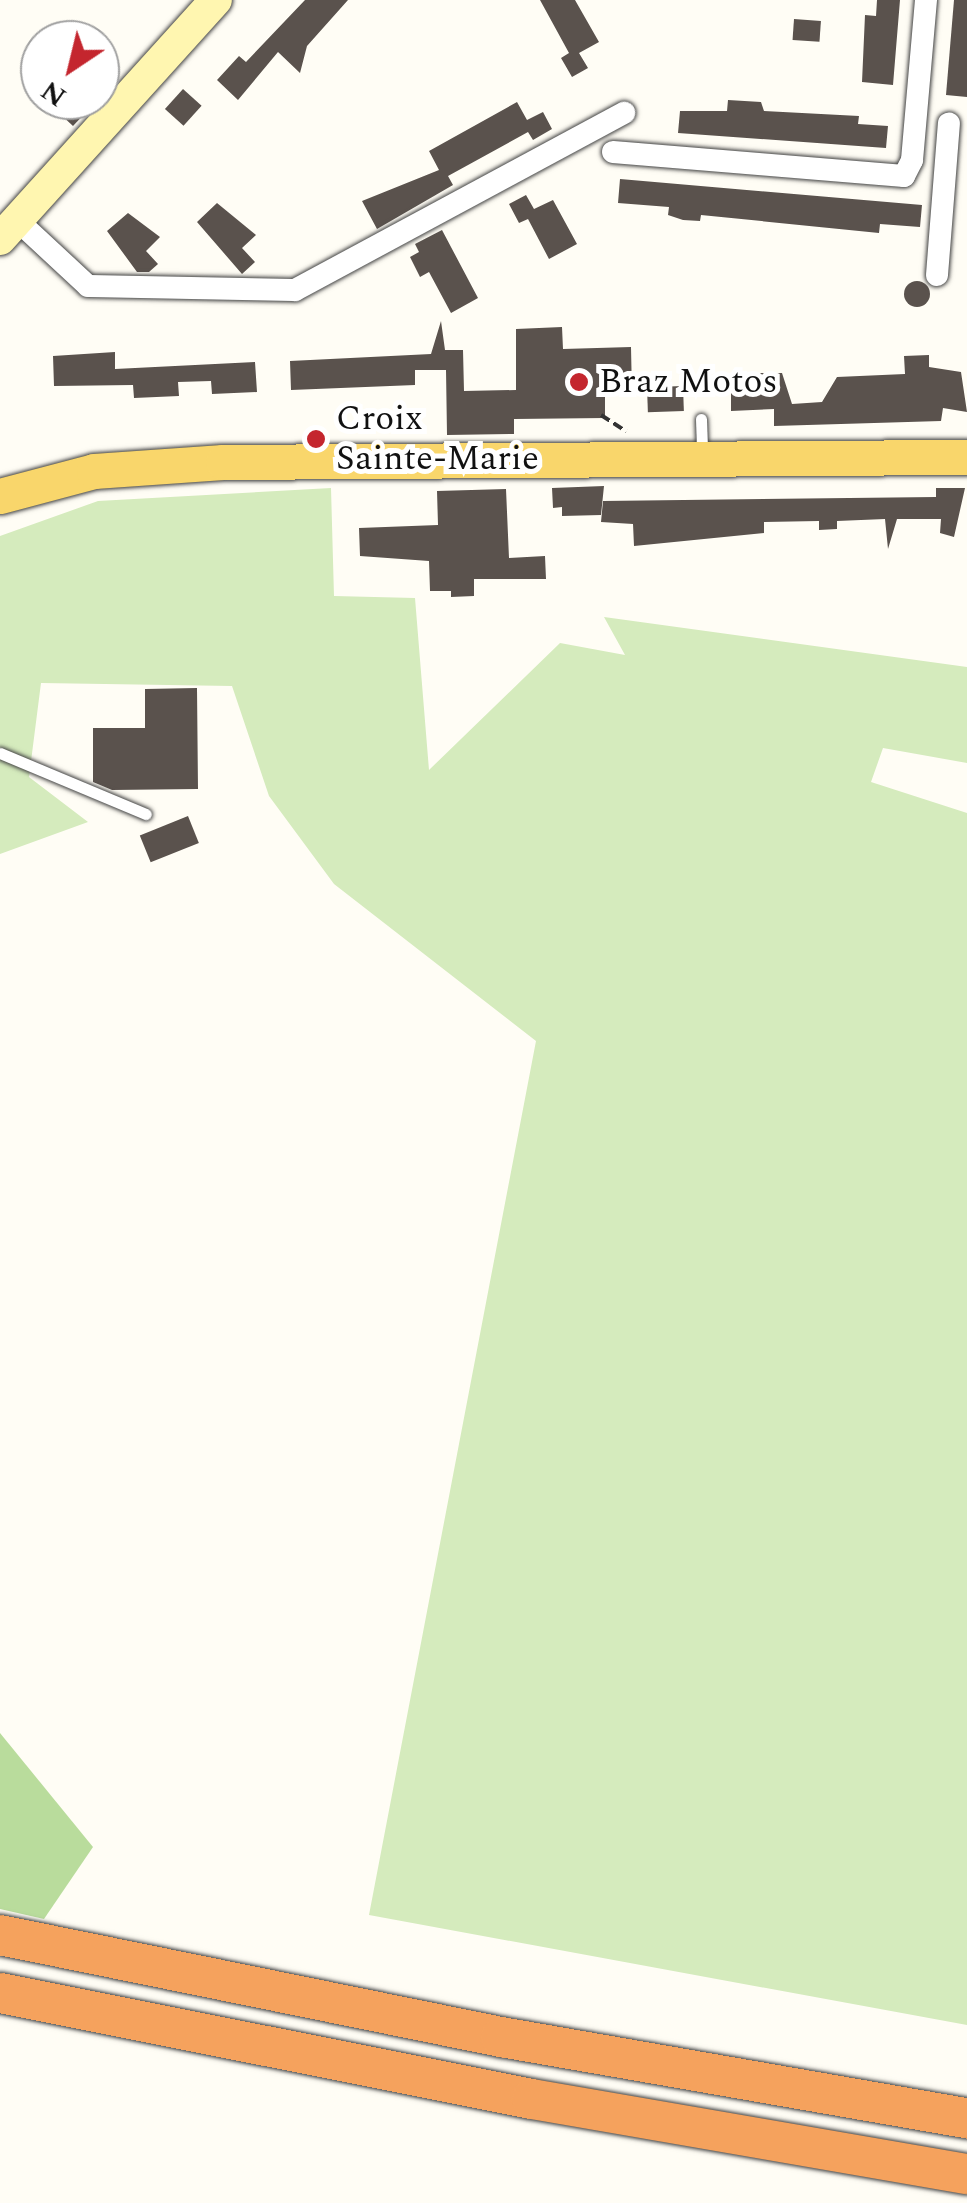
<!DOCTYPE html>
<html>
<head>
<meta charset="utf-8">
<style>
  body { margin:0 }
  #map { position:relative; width:967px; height:2203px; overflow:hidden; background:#fffdf5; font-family:Spectral,serif }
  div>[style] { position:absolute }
  .green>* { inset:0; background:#d5ebbd }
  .forest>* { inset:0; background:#b9dc9c }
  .building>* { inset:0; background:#5a524d; transform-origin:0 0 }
  .round { border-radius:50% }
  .path>* { height:4px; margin-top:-2px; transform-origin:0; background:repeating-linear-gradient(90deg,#333 0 10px,transparent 0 15px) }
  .roads { filter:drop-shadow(0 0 2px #444) drop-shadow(0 0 2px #444) }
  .service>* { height:11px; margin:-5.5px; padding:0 5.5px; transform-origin:5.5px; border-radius:5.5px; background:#fff }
  .minor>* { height:22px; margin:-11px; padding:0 11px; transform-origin:11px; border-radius:11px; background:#fff }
  .secondary>* { height:32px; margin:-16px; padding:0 16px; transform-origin:16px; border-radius:16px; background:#fff6b0 }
  .primary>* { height:35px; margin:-17.5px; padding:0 17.5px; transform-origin:17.5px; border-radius:17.5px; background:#f9d66b }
  .motorway>* { height:40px; margin:-20px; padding:0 20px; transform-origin:20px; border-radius:20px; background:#f5a25d }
  .dots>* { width:28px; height:28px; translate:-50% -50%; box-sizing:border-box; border:5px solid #fff; border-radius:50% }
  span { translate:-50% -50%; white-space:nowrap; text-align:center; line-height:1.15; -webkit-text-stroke:10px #fff; paint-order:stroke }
  .poi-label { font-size:35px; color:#111 }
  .left { translate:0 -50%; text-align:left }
  .north { position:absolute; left:20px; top:20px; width:100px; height:100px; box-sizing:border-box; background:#fff; border:2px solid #a0a0a0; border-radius:50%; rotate:215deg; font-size:28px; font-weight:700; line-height:40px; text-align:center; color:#111 }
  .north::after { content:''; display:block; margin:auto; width:35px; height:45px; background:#c4262e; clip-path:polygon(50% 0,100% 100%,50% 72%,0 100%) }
</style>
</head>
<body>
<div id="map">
  <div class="green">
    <i style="clip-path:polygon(331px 488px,334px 596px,415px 598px,429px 770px,560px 643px,625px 655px,604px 617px,967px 667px,967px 763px,883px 748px,871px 782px,967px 813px,967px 2025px,369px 1915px,536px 1041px,334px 884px,269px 796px,232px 686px,41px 683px,29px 777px,88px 822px,0 854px,0 536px,98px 501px)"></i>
  </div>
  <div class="forest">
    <i style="clip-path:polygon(0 1733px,93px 1847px,44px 1919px,0 1909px)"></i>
  </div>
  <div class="building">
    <i style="clip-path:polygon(305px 0,348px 0,307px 46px,300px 73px,278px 52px,238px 100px,217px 80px,239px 56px,246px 62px)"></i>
    <i style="clip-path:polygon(540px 0,575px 0,599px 42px,579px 53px,588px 68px,572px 77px,561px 58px,569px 53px)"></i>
    <i style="clip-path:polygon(877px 0,900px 0,893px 85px,862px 82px,865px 15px,876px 16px)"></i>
    <i style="clip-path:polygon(954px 0,967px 0,967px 97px,946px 95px)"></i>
    <i style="left:794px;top:19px;width:27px;height:21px;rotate:4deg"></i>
    <i style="left:183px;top:89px;width:25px;height:27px;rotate:42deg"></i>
    <i style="clip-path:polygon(45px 100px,82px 100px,90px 108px,73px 126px)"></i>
    <i style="clip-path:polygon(728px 100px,761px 102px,764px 111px,859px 116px,858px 124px,888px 126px,886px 148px,678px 133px,680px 111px,727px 111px)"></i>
    <i style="clip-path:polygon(517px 102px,527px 120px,543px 112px,552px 129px,533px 140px,528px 132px,448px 176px,453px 185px,377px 229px,362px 201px,439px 170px,429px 151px)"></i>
    <i style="clip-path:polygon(620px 179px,922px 205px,920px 227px,880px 224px,879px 233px,701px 215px,700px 221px,683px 220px,668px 215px,669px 207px,618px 203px)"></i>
    <i style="clip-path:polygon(526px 195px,534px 209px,553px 200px,577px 244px,549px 259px,528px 219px,519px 223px,509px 204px)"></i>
    <i style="clip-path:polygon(217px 203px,256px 235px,242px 248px,255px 262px,242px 274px,197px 222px)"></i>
    <i style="clip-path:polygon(128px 213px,160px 237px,146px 251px,158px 264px,149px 272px,137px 272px,107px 231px)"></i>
    <i style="clip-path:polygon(442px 230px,478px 298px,451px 313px,429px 272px,420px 277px,410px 257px,419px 252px,415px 244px)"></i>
    <i class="round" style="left:904px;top:281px;width:26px;height:26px"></i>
    <i style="clip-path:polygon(441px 321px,445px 350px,463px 350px,464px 391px,516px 390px,516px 329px,562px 327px,563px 349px,631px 347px,632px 394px,605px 394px,605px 418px,514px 419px,514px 434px,447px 435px,446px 370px,415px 370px,415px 385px,291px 390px,290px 361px,431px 354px)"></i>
    <i style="clip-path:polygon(115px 352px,115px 369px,255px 362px,257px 392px,212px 394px,211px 381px,178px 382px,179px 396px,134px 398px,133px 385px,54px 386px,53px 356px)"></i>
    <i style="clip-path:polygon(929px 355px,929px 367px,961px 372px,967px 412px,943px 408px,941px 421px,774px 426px,774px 409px,731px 411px,731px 373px,782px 373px,792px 404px,822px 402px,837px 377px,905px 374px,904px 356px)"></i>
    <i style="left:683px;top:386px;width:25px;height:36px;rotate:88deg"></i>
    <i style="clip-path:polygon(604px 486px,601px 515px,562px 516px,562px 507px,553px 508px,552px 488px)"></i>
    <i style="clip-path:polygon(936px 488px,965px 488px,954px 537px,940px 533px,941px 519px,897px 519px,888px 549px,885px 519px,837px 521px,837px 529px,819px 530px,819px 521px,764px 522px,764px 533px,634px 546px,633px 524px,601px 522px,603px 501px,936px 497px)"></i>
    <i style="clip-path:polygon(506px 489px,509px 558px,545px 556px,546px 579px,474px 579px,474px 596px,451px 597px,451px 591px,430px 591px,429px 561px,360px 556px,359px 528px,438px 525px,437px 491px)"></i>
    <i style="clip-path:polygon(197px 688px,198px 789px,112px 790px,93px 782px,93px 728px,145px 728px,145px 689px)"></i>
    <i style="left:188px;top:816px;width:29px;height:52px;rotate:68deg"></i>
  </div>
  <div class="path">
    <i style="left:601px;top:415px;width:30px;rotate:33deg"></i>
  </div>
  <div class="roads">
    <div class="service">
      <i style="left:701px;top:419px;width:36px;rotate:88deg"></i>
      <i style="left:0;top:753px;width:158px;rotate:22.7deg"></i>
    </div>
    <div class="minor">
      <i style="left:613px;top:152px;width:292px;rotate:4.7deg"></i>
      <i style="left:904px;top:176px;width:18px;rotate:-63deg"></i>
      <i style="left:912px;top:160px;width:161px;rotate:-85deg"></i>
      <i style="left:17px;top:220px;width:97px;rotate:42.9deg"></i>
      <i style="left:88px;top:286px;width:207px;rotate:1.1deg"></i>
      <i style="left:295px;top:290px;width:374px;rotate:-28.3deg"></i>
      <i style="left:937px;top:275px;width:152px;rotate:-85.5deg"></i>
    </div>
    <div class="secondary">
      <i style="left:0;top:239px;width:322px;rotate:-47.9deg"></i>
    </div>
    <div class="primary">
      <i style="left:0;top:496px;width:97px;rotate:-14.9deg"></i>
      <i style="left:94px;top:471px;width:129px;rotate:-4deg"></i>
      <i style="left:223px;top:462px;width:744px;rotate:-0.39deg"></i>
    </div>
    <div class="motorway">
      <i style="left:0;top:1935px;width:511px;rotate:11.51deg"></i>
      <i style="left:501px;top:2037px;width:473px;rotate:9.9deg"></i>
      <i style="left:0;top:1993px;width:542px;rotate:11.27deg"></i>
      <i style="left:532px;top:2099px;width:441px;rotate:9.8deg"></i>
    </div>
  </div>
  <div class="dots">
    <i style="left:579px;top:382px;background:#c4262e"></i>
    <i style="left:316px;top:439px;background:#c4262e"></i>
  </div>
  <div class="poi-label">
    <span class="left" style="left:599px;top:382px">Braz Motos</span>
    <span class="left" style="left:336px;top:439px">Croix<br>Sainte-Marie</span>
  </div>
  <div class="north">N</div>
</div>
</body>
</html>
